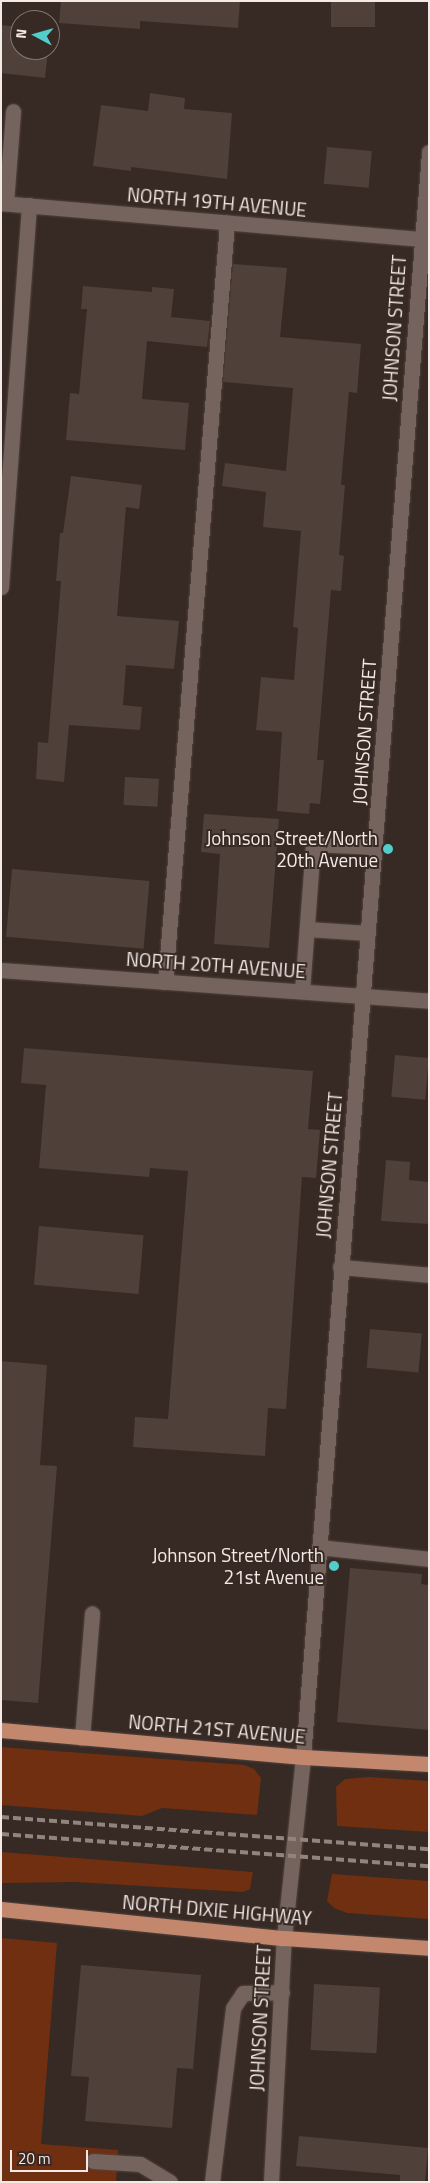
<!DOCTYPE html>
<html>
<head>
<meta charset="utf-8">
<style>
  body { margin:0 }
  #map { position:relative; width:430px; height:2183px; overflow:hidden; background:#372923; font-family:"Titillium Web",sans-serif }
  div>[style] { position:absolute }
  .green>* { inset:0; background:#6f2f10 }
  .building>* { inset:0; background:#4f403a; transform-origin:0 0 }
  .roads { filter:drop-shadow(0 0 1px #514540) drop-shadow(0 0 1px #514540) }
  .minor>* { height:15px; margin:-7.5px; padding:0 7.5px; transform-origin:7.5px; border-radius:7.5px; background:#74645d }
  .major>* { height:15px; margin:-7.5px; padding:0 7.5px; transform-origin:7.5px; border-radius:7.5px; background:#c2876d }
  .rail>* { height:4px; margin-top:-2px; transform-origin:0; background:repeating-linear-gradient(90deg,#90847f 0 8px,transparent 0 12px) }
  .dots>* { width:14px; height:14px; translate:-50% -50%; box-sizing:border-box; border:2px solid #372923; border-radius:50% }
  span { translate:-50% -50%; white-space:nowrap; text-align:center; line-height:1.15; -webkit-text-stroke:4px #372923; paint-order:stroke }
  .street-label { font-size:19px; color:#f3e9e5 }
  .poi-label { font-size:19px; color:#f3e9e5 }
  .right { translate:-100% -50%; text-align:right }
  .frame { position:absolute; inset:0; border:2px solid #f3e9e5; pointer-events:none }
  .north { position:absolute; left:10px; top:10px; width:50px; height:50px; box-sizing:border-box; background:#372923; border:1px solid #827671; border-radius:50%; rotate:276deg; font-size:14px; font-weight:700; line-height:20px; text-align:center; color:#f3e9e5 }
  .north::after { content:''; display:block; margin:auto; width:18px; height:22px; background:#53cdcb; clip-path:polygon(50% 0,100% 100%,50% 72%,0 100%) }
  .scale { position:absolute; left:10px; top:2150px; width:78px; height:22px; box-sizing:border-box; border:2px solid #f3e9e5; border-top:0; padding-left:6px; font-size:15px; line-height:18px; white-space:nowrap; color:#f3e9e5; -webkit-text-stroke:4px #372923; paint-order:stroke }
</style>
</head>
<body>
<div id="map">
  <div class="green">
    <i style="clip-path:polygon(1px 1747px,244px 1765px,254px 1769px,261px 1778px,257px 1815px,162px 1808px,142px 1816px,1px 1805px)"></i>
    <i style="clip-path:polygon(369px 1777px,429px 1781px,429px 1832px,337px 1826px,336px 1787px,345px 1779px)"></i>
    <i style="clip-path:polygon(1px 1852px,253px 1872px,250px 1889px,243px 1892px,75px 1882px,1px 1883px)"></i>
    <i style="clip-path:polygon(332px 1874px,429px 1881px,429px 1919px,347px 1913px,334px 1908px,327px 1901px)"></i>
    <i style="clip-path:polygon(1px 1938px,57px 1943px,41px 2144px,118px 2150px,116px 2182px,1px 2182px)"></i>
  </div>
  <div class="building">
    <i style="clip-path:polygon(61px 1px,240px 1px,238px 28px,140px 21px,140px 29px,59px 23px)"></i>
    <i style="left:331px;top:1px;width:44px;height:26px"></i>
    <i style="clip-path:polygon(1px 25px,20px 27px,20px 50px,48px 50px,45px 78px,1px 73px)"></i>
    <i style="clip-path:polygon(150px 93px,185px 98px,184px 109px,232px 113px,227px 179px,131px 167px,131px 171px,93px 166px,101px 105px,148px 111px)"></i>
    <i style="left:327px;top:147px;width:45px;height:37px;rotate:5deg"></i>
    <i style="clip-path:polygon(233px 264px,287px 268px,280px 337px,361px 344px,357px 393px,349px 392px,341px 485px,345px 485px,339px 555px,344px 556px,341px 591px,331px 590px,317px 760px,324px 760px,320px 804px,310px 803px,309px 814px,277px 811px,282px 732px,256px 730px,261px 677px,294px 680px,298px 628px,293px 627px,301px 531px,263px 527px,266px 492px,222px 486px,225px 463px,286px 471px,293px 388px,223px 382px)"></i>
    <i style="clip-path:polygon(83px 286px,152px 292px,152px 287px,174px 289px,171px 317px,210px 321px,207px 347px,147px 341px,142px 399px,189px 403px,185px 450px,66px 440px,70px 393px,79px 394px,87px 309px,81px 309px)"></i>
    <i style="clip-path:polygon(71px 476px,142px 485px,139px 509px,126px 507px,117px 616px,179px 621px,174px 669px,126px 665px,123px 705px,142px 707px,140px 730px,69px 725px,64px 782px,36px 779px,38px 742px,48px 743px,61px 581px,56px 581px,60px 533px,63px 533px)"></i>
    <i style="left:125px;top:777px;width:34px;height:28px;rotate:3deg"></i>
    <i style="clip-path:polygon(204px 814px,279px 819px,269px 948px,214px 944px,220px 854px,201px 852px)"></i>
    <i style="left:12px;top:869px;width:138px;height:68px;rotate:5deg"></i>
    <i style="clip-path:polygon(24px 1048px,313px 1071px,308px 1129px,320px 1130px,316px 1178px,302px 1177px,286px 1409px,268px 1408px,265px 1456px,133px 1447px,135px 1417px,168px 1419px,188px 1171px,150px 1168px,149px 1177px,39px 1168px,46px 1085px,21px 1083px)"></i>
    <i style="left:395px;top:1055px;width:34px;height:42px;rotate:5deg"></i>
    <i style="clip-path:polygon(386px 1160px,410px 1162px,409px 1180px,429px 1182px,429px 1224px,381px 1221px)"></i>
    <i style="left:39px;top:1226px;width:105px;height:59px;rotate:5deg"></i>
    <i style="left:370px;top:1329px;width:52px;height:39px;rotate:5deg"></i>
    <i style="clip-path:polygon(1px 1361px,47px 1365px,40px 1465px,57px 1466px,38px 1703px,1px 1700px)"></i>
    <i style="clip-path:polygon(350px 1568px,422px 1574px,421px 1584px,429px 1585px,429px 1730px,337px 1722px)"></i>
    <i style="clip-path:polygon(81px 1965px,201px 1975px,193px 2069px,177px 2068px,172px 2128px,85px 2121px,89px 2077px,71px 2076px)"></i>
    <i style="left:314px;top:1984px;width:66px;height:66px;rotate:3deg"></i>
    <i style="clip-path:polygon(299px 2136px,428px 2148px,425px 2182px,400px 2182px,400px 2175px,296px 2166px)"></i>
  </div>
  <div class="roads">
    <div class="minor">
      <i style="left:1px;top:203px;width:430px;rotate:4.9deg"></i>
      <i style="left:6px;top:203px;width:92px;rotate:-85.6deg"></i>
      <i style="left:1px;top:587px;width:383px;rotate:-85.8deg"></i>
      <i style="left:307px;top:929px;width:61px;rotate:3.8deg"></i>
      <i style="left:1px;top:970px;width:429px;rotate:4.1deg"></i>
      <i style="left:165px;top:982px;width:762px;rotate:-85.33deg"></i>
      <i style="left:302px;top:991px;width:147px;rotate:-85.7deg"></i>
      <i style="left:313px;top:844px;width:63px;rotate:2.7deg"></i>
      <i style="left:340px;top:1267px;width:89px;rotate:5.1deg"></i>
      <i style="left:319px;top:1547px;width:111px;rotate:6.2deg"></i>
      <i style="left:82px;top:1738px;width:125px;rotate:-85.4deg"></i>
      <i style="left:93px;top:2161px;width:47px;rotate:3.7deg"></i>
      <i style="left:140px;top:2164px;width:35px;rotate:31deg"></i>
      <i style="left:212px;top:2182px;width:175px;rotate:-83.1deg"></i>
      <i style="left:233px;top:2008px;width:18px;rotate:-56deg"></i>
      <i style="left:243px;top:1993px;width:39px;rotate:-1deg"></i>
      <i style="left:271px;top:2182px;width:244px;rotate:-87deg"></i>
      <i style="left:284px;top:1938px;width:182px;rotate:-84deg"></i>
      <i style="left:303px;top:1757px;width:1610px;rotate:-85.51deg"></i>
    </div>
    <div class="major">
      <i style="left:1px;top:1730px;width:303px;rotate:5.1deg"></i>
      <i style="left:303px;top:1757px;width:126px;rotate:3.2deg"></i>
      <i style="left:1px;top:1909px;width:284px;rotate:5.9deg"></i>
      <i style="left:284px;top:1938px;width:145px;rotate:3.9deg"></i>
    </div>
  </div>
  <div class="rail">
    <i style="left:1px;top:1817px;width:429px;rotate:4.3deg"></i>
    <i style="left:1px;top:1834px;width:429px;rotate:4.3deg"></i>
  </div>
  <div class="dots">
    <i style="left:388px;top:849px;background:#53cdcb"></i>
    <i style="left:334px;top:1566px;background:#53cdcb"></i>
  </div>
  <div class="street-label">
    <span style="left:217px;top:202px;rotate:5deg">NORTH 19TH AVENUE</span>
    <span style="left:394px;top:328px;rotate:-86deg">JOHNSON STREET</span>
    <span style="left:364px;top:732px;rotate:-86deg">JOHNSON STREET</span>
    <span style="left:216px;top:965px;rotate:4deg">NORTH 20TH AVENUE</span>
    <span style="left:329px;top:1165px;rotate:-85deg">JOHNSON STREET</span>
    <span style="left:217px;top:1729px;rotate:5deg">NORTH 21ST AVENUE</span>
    <span style="left:217px;top:1910px;rotate:5deg">NORTH DIXIE HIGHWAY</span>
    <span style="left:260px;top:2018px;rotate:-87deg">JOHNSON STREET</span>
  </div>
  <div class="poi-label">
    <span class="right" style="left:378px;top:849px">Johnson Street/North<br>20th Avenue</span>
    <span class="right" style="left:324px;top:1566px">Johnson Street/North<br>21st Avenue</span>
  </div>
  <div class="frame"></div>
  <div class="north">N</div>
  <div class="scale">20 m</div>
</div>
</body>
</html>
